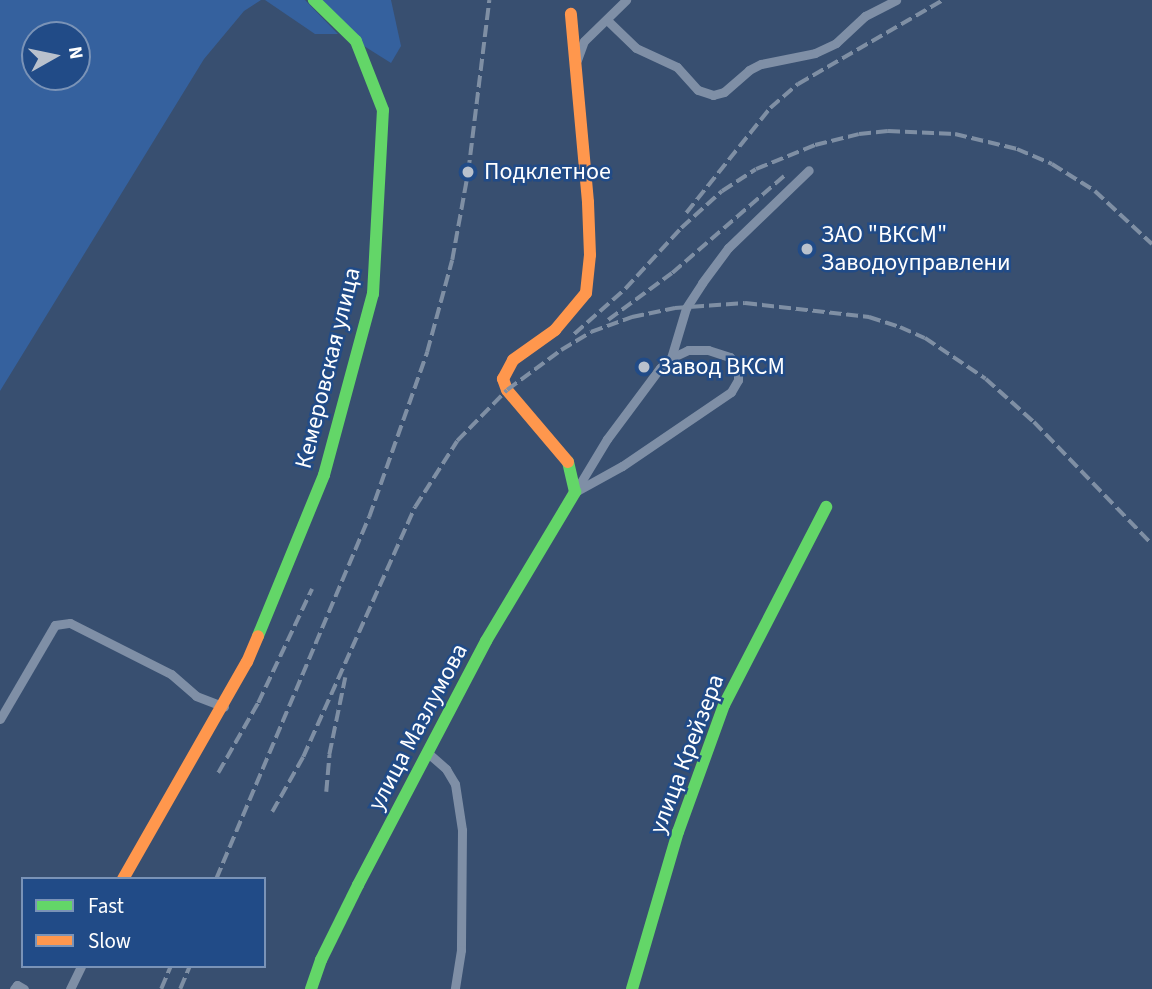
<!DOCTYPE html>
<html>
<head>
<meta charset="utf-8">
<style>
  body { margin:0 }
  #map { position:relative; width:1152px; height:989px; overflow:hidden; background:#384f70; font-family:"Source Sans 3",sans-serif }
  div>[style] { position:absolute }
  .green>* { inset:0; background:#35619e }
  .street>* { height:9px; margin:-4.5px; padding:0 4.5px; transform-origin:4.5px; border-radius:4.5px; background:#7f8fa6 }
  .fast>* { height:12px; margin:-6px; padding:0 6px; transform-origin:6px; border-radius:6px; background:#63d668 }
  .slow>* { height:12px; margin:-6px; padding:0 6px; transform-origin:6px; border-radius:6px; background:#ff974d }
  .rail>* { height:3.5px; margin-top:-1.75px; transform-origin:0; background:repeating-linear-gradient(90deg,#7f8fa4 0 12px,transparent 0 17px) }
  .dots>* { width:19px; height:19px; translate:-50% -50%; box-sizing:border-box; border:4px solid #214b87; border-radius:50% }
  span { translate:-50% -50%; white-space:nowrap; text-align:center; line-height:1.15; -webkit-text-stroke:5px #214b87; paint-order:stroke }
  .poi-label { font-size:24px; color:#fff }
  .left { translate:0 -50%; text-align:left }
  .street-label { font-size:24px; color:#fff }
  .legend { position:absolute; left:21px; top:877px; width:245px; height:91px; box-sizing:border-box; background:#214b87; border:2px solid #7a93b7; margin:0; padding:9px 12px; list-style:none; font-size:21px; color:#fff }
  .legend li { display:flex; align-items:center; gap:14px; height:35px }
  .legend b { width:35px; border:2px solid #7a93b7 }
  .north { position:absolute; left:21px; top:21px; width:70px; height:70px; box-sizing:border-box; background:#214b87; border:2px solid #7a93b7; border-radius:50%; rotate:81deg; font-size:19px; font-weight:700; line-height:28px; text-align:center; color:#fff }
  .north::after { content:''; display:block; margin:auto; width:24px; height:32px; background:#b9c1cd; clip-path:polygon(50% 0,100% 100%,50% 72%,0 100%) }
</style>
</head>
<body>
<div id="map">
  <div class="green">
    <i style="clip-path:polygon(evenodd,0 0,261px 0,244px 11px,204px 59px,0 391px,0 0,77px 35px,77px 77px,35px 77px,35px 35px,77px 35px)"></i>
    <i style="clip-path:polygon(265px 0,305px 0,338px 34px,315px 34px)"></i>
    <i style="clip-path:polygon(319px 0,391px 0,401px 46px,391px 63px,356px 41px)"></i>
  </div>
  <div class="street">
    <i style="left:607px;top:20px;width:40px;rotate:44deg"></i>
    <i style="left:636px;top:48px;width:45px;rotate:24.9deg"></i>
    <i style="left:677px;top:67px;width:31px;rotate:48deg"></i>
    <i style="left:698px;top:90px;width:16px;rotate:18deg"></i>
    <i style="left:713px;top:95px;width:11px;rotate:-15deg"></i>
    <i style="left:724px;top:92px;width:33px;rotate:-41deg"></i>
    <i style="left:749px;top:70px;width:13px;rotate:-27deg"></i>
    <i style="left:761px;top:64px;width:55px;rotate:-11.5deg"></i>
    <i style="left:815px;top:53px;width:23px;rotate:-25deg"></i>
    <i style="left:836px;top:43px;width:40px;rotate:-43deg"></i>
    <i style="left:865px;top:16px;width:35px;rotate:-27deg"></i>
    <i style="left:577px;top:60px;width:20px;rotate:-70deg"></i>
    <i style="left:584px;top:41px;width:59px;rotate:-44.3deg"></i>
    <i style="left:688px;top:350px;width:20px"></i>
    <i style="left:708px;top:350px;width:23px;rotate:18deg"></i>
    <i style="left:730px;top:357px;width:13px;rotate:51deg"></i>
    <i style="left:738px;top:367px;width:13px;rotate:90deg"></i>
    <i style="left:738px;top:380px;width:14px;rotate:120deg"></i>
    <i style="left:731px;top:392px;width:132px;rotate:145.8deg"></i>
    <i style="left:622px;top:466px;width:54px;rotate:151deg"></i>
    <i style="left:575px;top:492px;width:62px;rotate:-58.9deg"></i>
    <i style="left:607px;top:439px;width:89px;rotate:-53.3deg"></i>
    <i style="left:660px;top:368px;width:15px;rotate:-42deg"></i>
    <i style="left:671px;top:358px;width:19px;rotate:-25deg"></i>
    <i style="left:671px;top:358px;width:52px;rotate:-73.3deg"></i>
    <i style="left:686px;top:308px;width:30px;rotate:-57deg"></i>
    <i style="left:702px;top:283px;width:44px;rotate:-53.4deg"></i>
    <i style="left:728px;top:248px;width:112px;rotate:-43.9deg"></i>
    <i style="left:0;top:719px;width:109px;rotate:-59.7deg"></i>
    <i style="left:55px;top:625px;width:15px;rotate:-8deg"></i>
    <i style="left:70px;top:623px;width:113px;rotate:26.8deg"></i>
    <i style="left:171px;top:674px;width:33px;rotate:41deg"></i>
    <i style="left:196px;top:696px;width:30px;rotate:21deg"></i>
    <i style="left:429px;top:754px;width:23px;rotate:41deg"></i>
    <i style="left:446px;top:769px;width:17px;rotate:59deg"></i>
    <i style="left:455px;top:784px;width:47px;rotate:81.3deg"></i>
    <i style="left:462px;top:830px;width:120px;rotate:90.5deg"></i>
    <i style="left:461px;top:950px;width:39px;rotate:99deg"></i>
    <i style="left:14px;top:989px;width:5px;rotate:-53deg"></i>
    <i style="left:17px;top:985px;width:8px;rotate:30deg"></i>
    <i style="left:70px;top:989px;width:25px;rotate:-64deg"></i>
  </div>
  <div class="fast">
    <i style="left:258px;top:636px;width:174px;rotate:-67.7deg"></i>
    <i style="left:324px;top:475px;width:188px;rotate:-74.9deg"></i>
    <i style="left:373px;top:294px;width:184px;rotate:-86.9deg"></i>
    <i style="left:383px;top:110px;width:74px;rotate:-111.4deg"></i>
    <i style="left:356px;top:41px;width:59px;rotate:-135.7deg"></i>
    <i style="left:311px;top:989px;width:31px;rotate:-71deg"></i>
    <i style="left:321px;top:960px;width:84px;rotate:-63.7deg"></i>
    <i style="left:358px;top:885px;width:276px;rotate:-62.3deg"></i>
    <i style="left:486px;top:641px;width:174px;rotate:-59.1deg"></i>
    <i style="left:575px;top:492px;width:31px;rotate:-103deg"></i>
    <i style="left:632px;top:989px;width:164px;rotate:-73.7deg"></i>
    <i style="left:678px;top:832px;width:135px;rotate:-70.1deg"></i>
    <i style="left:724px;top:705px;width:223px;rotate:-62.7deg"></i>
  </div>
  <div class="slow">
    <i style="left:568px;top:462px;width:94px;rotate:-130.3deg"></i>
    <i style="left:507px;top:390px;width:12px;rotate:-110deg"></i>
    <i style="left:503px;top:379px;width:21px;rotate:-62deg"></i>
    <i style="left:513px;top:360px;width:52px;rotate:-35.5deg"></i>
    <i style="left:555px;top:330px;width:48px;rotate:-50deg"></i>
    <i style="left:586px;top:293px;width:38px;rotate:-84deg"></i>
    <i style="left:590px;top:255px;width:53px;rotate:-92.2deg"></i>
    <i style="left:588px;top:202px;width:189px;rotate:-95.2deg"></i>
    <i style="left:123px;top:879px;width:250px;rotate:-60.3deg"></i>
    <i style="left:247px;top:662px;width:28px;rotate:-67deg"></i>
  </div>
  <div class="rail">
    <i style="left:686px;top:213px;width:134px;rotate:-51.3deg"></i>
    <i style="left:770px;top:108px;width:37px;rotate:-41deg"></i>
    <i style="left:798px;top:84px;width:168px;rotate:-30.1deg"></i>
    <i style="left:608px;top:320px;width:79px;rotate:-36.3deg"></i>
    <i style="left:672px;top:273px;width:148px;rotate:-40.9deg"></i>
    <i style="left:574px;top:334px;width:68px;rotate:-41.4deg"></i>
    <i style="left:625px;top:289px;width:83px;rotate:-47.4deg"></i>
    <i style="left:681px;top:228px;width:55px;rotate:-42.1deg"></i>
    <i style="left:722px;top:191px;width:40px;rotate:-32.9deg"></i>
    <i style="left:756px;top:169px;width:64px;rotate:-22.1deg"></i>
    <i style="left:815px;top:145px;width:45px;rotate:-14deg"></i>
    <i style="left:859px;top:134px;width:29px;rotate:-6deg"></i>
    <i style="left:888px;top:131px;width:67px;rotate:2.6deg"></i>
    <i style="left:955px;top:134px;width:64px;rotate:13.6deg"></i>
    <i style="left:1017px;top:149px;width:38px;rotate:23deg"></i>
    <i style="left:1052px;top:164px;width:51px;rotate:32.1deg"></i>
    <i style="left:1095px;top:191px;width:78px;rotate:42.9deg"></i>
    <i style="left:218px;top:773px;width:81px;rotate:-60.3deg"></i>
    <i style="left:258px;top:703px;width:126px;rotate:-64.7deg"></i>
    <i style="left:326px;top:792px;width:37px;rotate:-85deg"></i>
    <i style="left:329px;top:755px;width:79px;rotate:-78.3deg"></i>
    <i style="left:272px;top:812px;width:63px;rotate:-60.6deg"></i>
    <i style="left:303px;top:757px;width:274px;rotate:-65.9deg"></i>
    <i style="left:415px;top:507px;width:78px;rotate:-57.5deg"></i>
    <i style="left:457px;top:441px;width:71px;rotate:-45.6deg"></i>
    <i style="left:507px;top:390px;width:67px;rotate:-36.5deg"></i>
    <i style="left:561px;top:350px;width:35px;rotate:-31deg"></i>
    <i style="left:591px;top:332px;width:44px;rotate:-20.1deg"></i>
    <i style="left:632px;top:317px;width:44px;rotate:-11.8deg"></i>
    <i style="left:675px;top:308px;width:70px;rotate:-4.1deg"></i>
    <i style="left:745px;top:303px;width:125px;rotate:6.4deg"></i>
    <i style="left:869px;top:317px;width:33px;rotate:18deg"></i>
    <i style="left:900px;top:327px;width:27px;rotate:24deg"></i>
    <i style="left:925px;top:338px;width:73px;rotate:33.9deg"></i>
    <i style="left:986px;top:379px;width:64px;rotate:41.9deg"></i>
    <i style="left:1034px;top:422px;width:170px;rotate:46deg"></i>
    <i style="left:216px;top:879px;width:393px;rotate:-67.1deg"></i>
    <i style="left:369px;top:517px;width:175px;rotate:-70.6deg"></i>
    <i style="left:427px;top:352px;width:95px;rotate:-74.8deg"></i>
    <i style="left:452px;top:260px;width:89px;rotate:-79.7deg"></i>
    <i style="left:468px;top:172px;width:173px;rotate:-83deg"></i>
    <i style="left:161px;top:989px;width:25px;rotate:-67deg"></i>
    <i style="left:180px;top:989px;width:25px;rotate:-67deg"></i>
  </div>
  <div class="dots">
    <i style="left:468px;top:172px;background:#b9c1cd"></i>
    <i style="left:807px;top:249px;background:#b9c1cd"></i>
    <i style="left:644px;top:367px;background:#b9c1cd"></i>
  </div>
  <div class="poi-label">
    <span class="left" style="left:484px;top:172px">Подклетное</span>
    <span class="left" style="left:821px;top:249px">ЗАО "ВКСМ"<br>Заводоуправлени</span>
    <span class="left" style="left:658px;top:367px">Завод ВКСМ</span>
  </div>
  <div class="street-label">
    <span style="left:328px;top:368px;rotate:-76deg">Кемеровская улица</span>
    <span style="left:418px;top:727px;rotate:-62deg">улица Мазлумова</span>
    <span style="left:687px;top:754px;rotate:-69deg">улица Крейзера</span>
  </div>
  <ul class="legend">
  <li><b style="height:9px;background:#63d668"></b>Fast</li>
  <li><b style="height:9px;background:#ff974d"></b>Slow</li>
  </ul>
  <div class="north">N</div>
</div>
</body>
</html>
